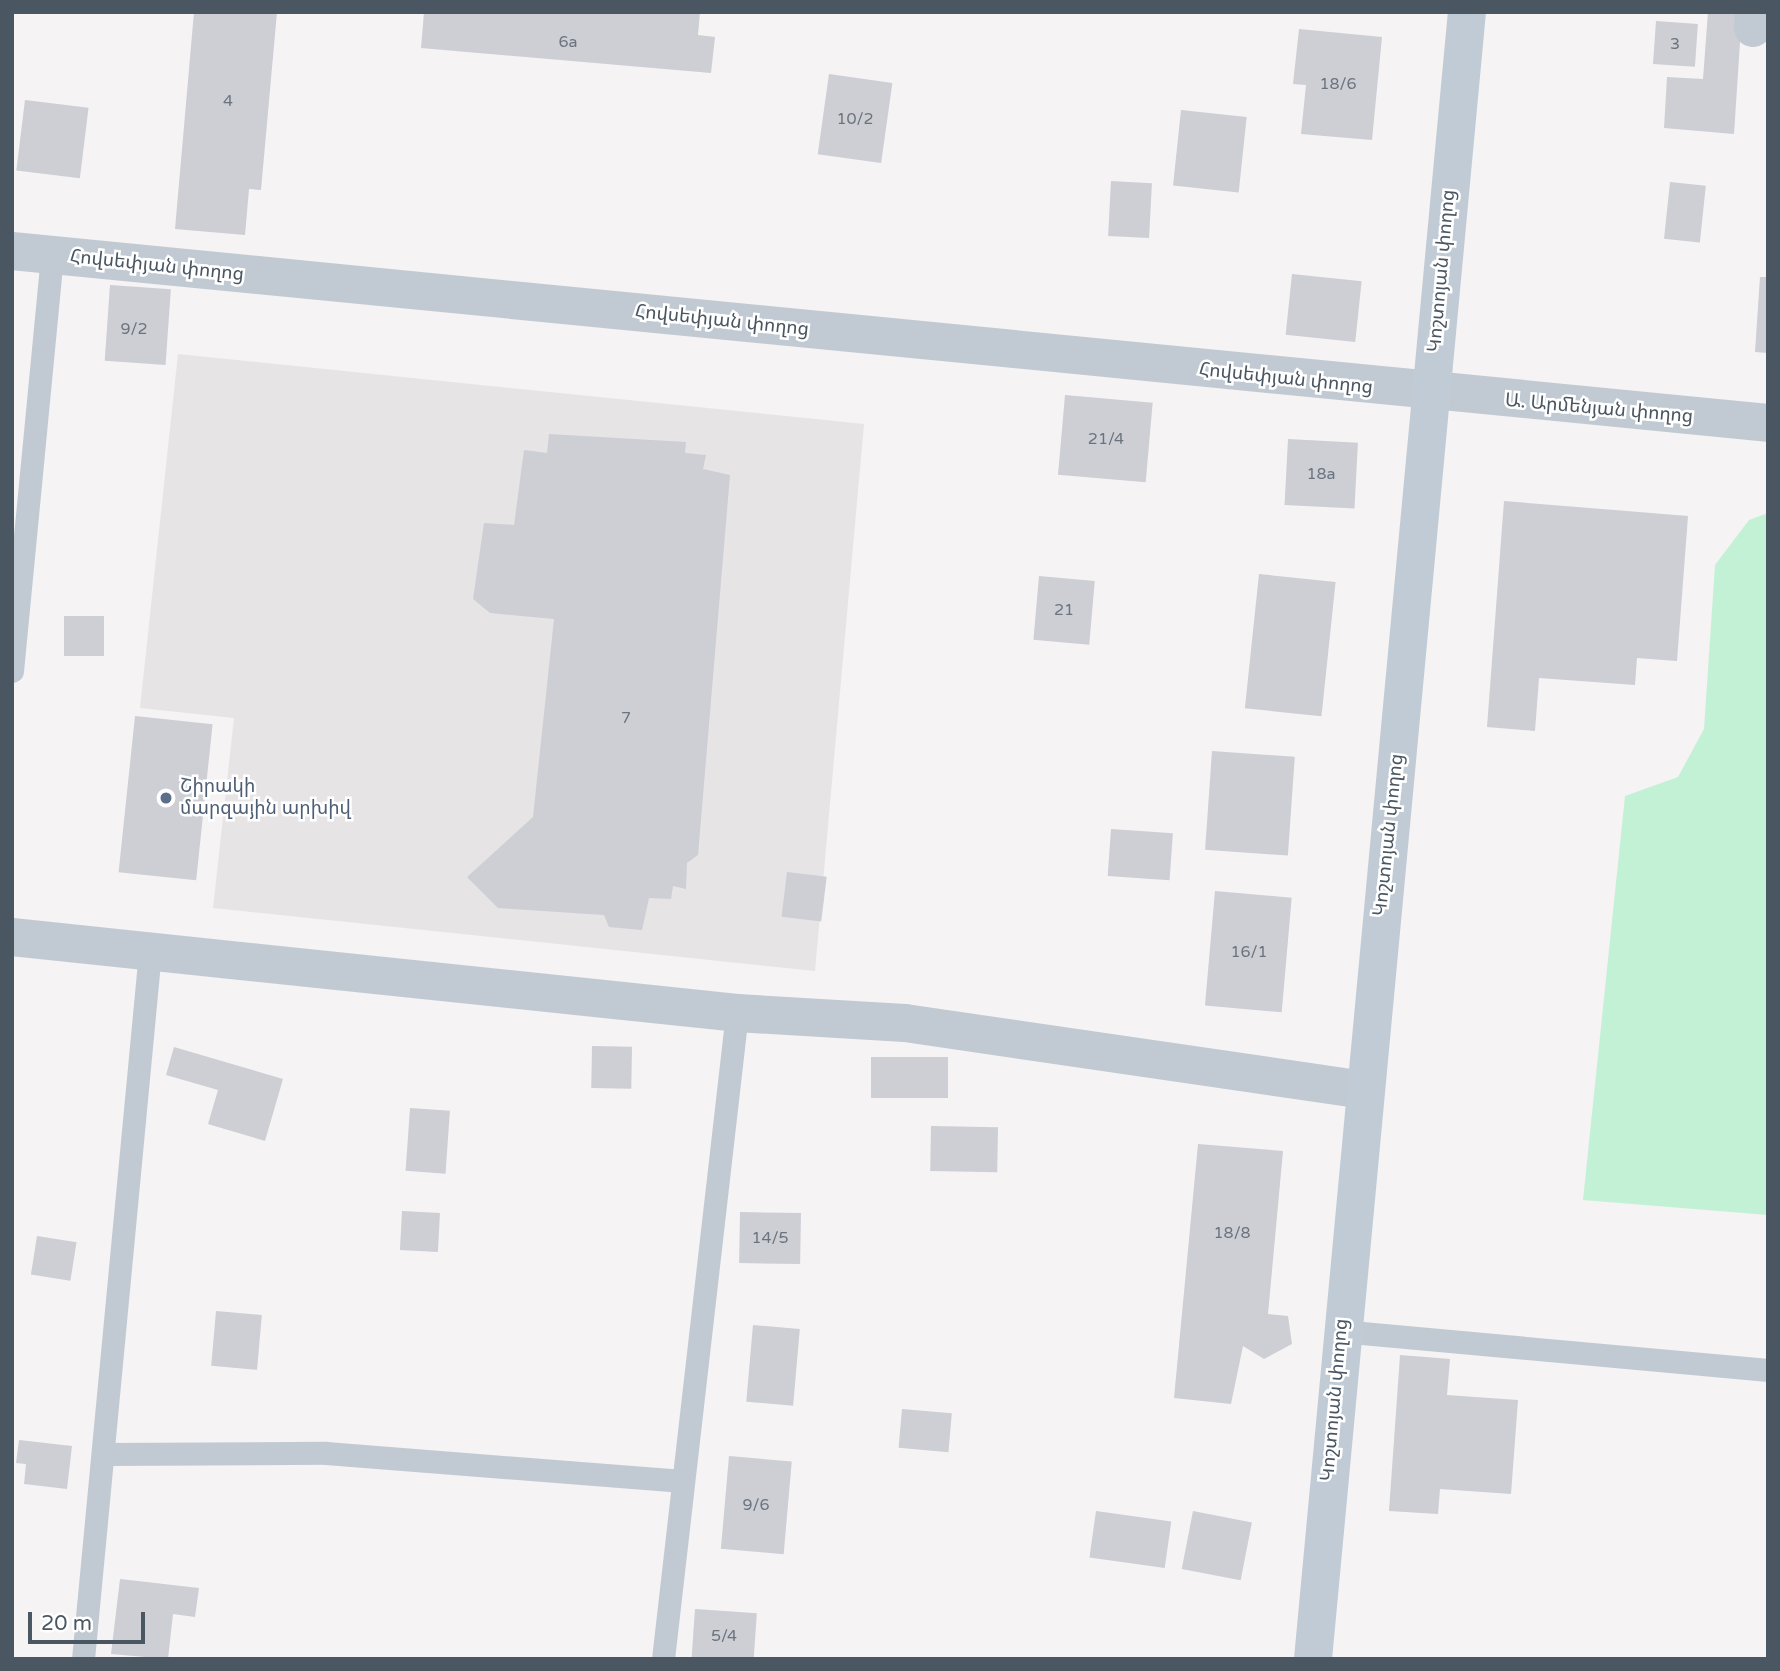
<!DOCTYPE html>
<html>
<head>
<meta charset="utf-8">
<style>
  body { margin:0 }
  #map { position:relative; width:1780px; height:1671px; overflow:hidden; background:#f5f3f3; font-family:"Varela Round","Noto Sans Armenian",sans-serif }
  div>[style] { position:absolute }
  .education>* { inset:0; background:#e6e4e5 }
  .green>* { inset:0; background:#c3f1d5 }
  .building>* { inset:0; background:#cdcfd5; transform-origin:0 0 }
  .lane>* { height:23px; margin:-11.5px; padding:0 11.5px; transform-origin:11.5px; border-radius:11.5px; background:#c1cad2 }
  .street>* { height:38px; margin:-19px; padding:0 19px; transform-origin:19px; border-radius:19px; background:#c1cad2 }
  .secondary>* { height:38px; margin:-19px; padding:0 19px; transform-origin:19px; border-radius:19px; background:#c1cbd6 }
  .dots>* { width:19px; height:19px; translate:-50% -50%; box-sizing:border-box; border:4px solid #fff; border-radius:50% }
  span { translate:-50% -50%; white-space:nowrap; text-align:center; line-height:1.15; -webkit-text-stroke:5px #fff; paint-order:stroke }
  .number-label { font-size:16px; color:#6b747e }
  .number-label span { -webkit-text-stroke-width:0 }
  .street-label { font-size:19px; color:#4a5661 }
  .service-label { font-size:19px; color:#4e5e75 }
  .left { translate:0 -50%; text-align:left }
  .frame { position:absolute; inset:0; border:14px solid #4a5661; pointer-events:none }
  .scale { position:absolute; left:28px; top:1612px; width:117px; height:32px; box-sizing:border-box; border:4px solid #4a5661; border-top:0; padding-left:9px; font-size:21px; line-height:24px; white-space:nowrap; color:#4a5661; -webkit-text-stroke:5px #fff; paint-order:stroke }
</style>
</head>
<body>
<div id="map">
  <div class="education">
    <i style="clip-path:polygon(178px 354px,864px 424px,815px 971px,213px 908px,234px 718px,140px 708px)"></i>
  </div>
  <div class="green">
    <i style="clip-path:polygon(1768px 513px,1768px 1215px,1583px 1200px,1625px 796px,1678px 777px,1704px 729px,1715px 565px,1749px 520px)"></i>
  </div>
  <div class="building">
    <i style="clip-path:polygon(194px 12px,277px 12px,261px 190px,249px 189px,245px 235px,175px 229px)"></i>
    <i style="clip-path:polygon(424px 12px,700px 12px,698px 35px,715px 37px,711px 73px,421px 48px)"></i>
    <i style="clip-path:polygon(1708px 12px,1742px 12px,1734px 134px,1664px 128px,1667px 77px,1703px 79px)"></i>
    <i style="left:1656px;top:21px;width:42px;height:43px;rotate:4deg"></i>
    <i style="clip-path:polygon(1299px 29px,1382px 37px,1372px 140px,1301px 134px,1306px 85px,1293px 84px)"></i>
    <i style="left:829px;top:74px;width:64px;height:81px;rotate:8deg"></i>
    <i style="left:25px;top:100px;width:64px;height:71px;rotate:7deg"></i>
    <i style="left:1181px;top:110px;width:66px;height:76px;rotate:6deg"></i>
    <i style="left:1111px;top:181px;width:41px;height:55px;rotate:3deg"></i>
    <i style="left:1670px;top:182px;width:36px;height:57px;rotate:6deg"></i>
    <i style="left:1292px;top:274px;width:70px;height:61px;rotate:6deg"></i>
    <i style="clip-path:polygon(1760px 277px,1768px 277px,1768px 353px,1755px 352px)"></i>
    <i style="left:110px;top:285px;width:61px;height:76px;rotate:4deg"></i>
    <i style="left:1065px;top:395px;width:88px;height:80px;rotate:5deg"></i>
    <i style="clip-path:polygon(549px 434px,686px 442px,685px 453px,706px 455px,703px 469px,730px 475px,698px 855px,687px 863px,686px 889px,673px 886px,671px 899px,649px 898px,642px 930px,609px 927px,604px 915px,498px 908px,467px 877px,533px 817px,554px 619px,490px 613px,473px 599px,484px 523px,514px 525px,524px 450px,547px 453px)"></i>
    <i style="left:1288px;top:439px;width:70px;height:66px;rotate:3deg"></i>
    <i style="clip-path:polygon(1504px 501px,1688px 516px,1677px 661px,1637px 658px,1635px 685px,1539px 678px,1535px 731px,1487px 727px)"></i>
    <i style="left:1259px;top:574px;width:77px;height:135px;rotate:6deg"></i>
    <i style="left:1039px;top:576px;width:56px;height:64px;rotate:5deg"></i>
    <i style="left:64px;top:616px;width:40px;height:40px"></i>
    <i style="left:135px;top:716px;width:78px;height:157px;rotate:6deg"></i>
    <i style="left:1212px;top:751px;width:83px;height:99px;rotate:4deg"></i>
    <i style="left:1111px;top:829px;width:62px;height:47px;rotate:4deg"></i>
    <i style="left:787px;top:872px;width:40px;height:45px;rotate:7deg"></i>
    <i style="left:1215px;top:891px;width:77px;height:115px;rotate:5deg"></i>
    <i style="left:592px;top:1046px;width:40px;height:42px;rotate:1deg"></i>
    <i style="clip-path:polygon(174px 1047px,283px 1079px,265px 1141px,208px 1124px,218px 1090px,166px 1075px)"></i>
    <i style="left:871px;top:1057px;width:77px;height:41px"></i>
    <i style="left:410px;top:1108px;width:40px;height:63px;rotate:4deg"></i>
    <i style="left:931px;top:1126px;width:67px;height:45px;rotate:1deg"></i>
    <i style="clip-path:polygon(1198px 1144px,1283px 1151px,1268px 1314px,1288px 1316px,1292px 1344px,1264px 1359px,1243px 1346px,1231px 1404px,1174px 1398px)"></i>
    <i style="left:402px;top:1211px;width:38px;height:39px;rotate:3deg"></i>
    <i style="left:740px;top:1212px;width:61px;height:51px;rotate:1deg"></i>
    <i style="left:37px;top:1236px;width:40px;height:39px;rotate:9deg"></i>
    <i style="left:216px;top:1311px;width:46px;height:55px;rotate:5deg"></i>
    <i style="left:753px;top:1325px;width:47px;height:77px;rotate:5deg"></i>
    <i style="clip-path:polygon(1400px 1355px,1450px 1359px,1447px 1395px,1518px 1400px,1511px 1494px,1440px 1489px,1438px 1514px,1389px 1511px)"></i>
    <i style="left:902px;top:1409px;width:50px;height:39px;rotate:5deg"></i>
    <i style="clip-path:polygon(19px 1440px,72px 1446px,67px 1489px,24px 1484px,26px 1464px,16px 1463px)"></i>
    <i style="left:729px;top:1456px;width:63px;height:93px;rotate:5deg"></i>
    <i style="left:1096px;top:1511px;width:76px;height:47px;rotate:8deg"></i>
    <i style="left:1193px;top:1511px;width:60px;height:59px;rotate:11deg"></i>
    <i style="clip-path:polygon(120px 1579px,199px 1588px,195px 1617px,173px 1614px,168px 1659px,111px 1654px)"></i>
    <i style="left:695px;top:1609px;width:62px;height:50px;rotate:4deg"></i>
  </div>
  <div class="lane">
    <i style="left:12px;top:671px;width:418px;rotate:-84.5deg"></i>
    <i style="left:1340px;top:1331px;width:430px;rotate:5.2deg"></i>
    <i style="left:103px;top:1454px;width:223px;rotate:-0.3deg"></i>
    <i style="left:326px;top:1453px;width:358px;rotate:4.5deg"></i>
    <i style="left:83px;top:1659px;width:711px;rotate:-84.59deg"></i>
    <i style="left:663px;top:1659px;width:650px;rotate:-83.47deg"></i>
  </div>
  <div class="street">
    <i style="left:1753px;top:28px;width:16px;rotate:-86deg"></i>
    <i style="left:12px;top:251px;width:1764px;rotate:5.59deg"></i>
    <i style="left:12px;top:937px;width:729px;rotate:5.98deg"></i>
    <i style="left:737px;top:1013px;width:168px;rotate:3.4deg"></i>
    <i style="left:905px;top:1023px;width:464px;rotate:8.3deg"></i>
  </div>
  <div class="secondary">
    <i style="left:1313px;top:1659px;width:1654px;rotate:-84.66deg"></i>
  </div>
  <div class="dots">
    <i style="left:166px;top:798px;background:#5c6f8a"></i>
  </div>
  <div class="number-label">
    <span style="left:568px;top:42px">6a</span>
    <span style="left:1675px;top:44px">3</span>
    <span style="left:1338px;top:84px">18/6</span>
    <span style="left:228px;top:101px">4</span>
    <span style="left:855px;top:119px">10/2</span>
    <span style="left:134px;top:329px">9/2</span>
    <span style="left:1106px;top:439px">21/4</span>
    <span style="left:1321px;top:474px">18a</span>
    <span style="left:1064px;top:610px">21</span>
    <span style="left:626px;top:718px">7</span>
    <span style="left:1249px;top:952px">16/1</span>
    <span style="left:1232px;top:1233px">18/8</span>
    <span style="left:770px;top:1238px">14/5</span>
    <span style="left:756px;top:1505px">9/6</span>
    <span style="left:724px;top:1636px">5/4</span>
  </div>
  <div class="street-label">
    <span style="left:157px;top:266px;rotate:6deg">Հովսեփյան փողոց</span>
    <span style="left:1442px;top:271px;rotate:-85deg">Կոշտոյան փողոց</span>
    <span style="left:722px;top:321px;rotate:6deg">Հովսեփյան փողոց</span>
    <span style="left:1286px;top:379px;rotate:6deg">Հովսեփյան փողոց</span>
    <span style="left:1599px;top:409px;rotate:5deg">Ա. Արմենյան փողոց</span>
    <span style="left:1389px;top:835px;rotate:-84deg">Կոշտոյան փողոց</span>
    <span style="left:1335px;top:1400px;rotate:-85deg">Կոշտոյան փողոց</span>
  </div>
  <div class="service-label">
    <span class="left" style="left:180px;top:798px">Շիրակի<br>մարզային արխիվ</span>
  </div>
  <div class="frame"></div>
  <div class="scale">20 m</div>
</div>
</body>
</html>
